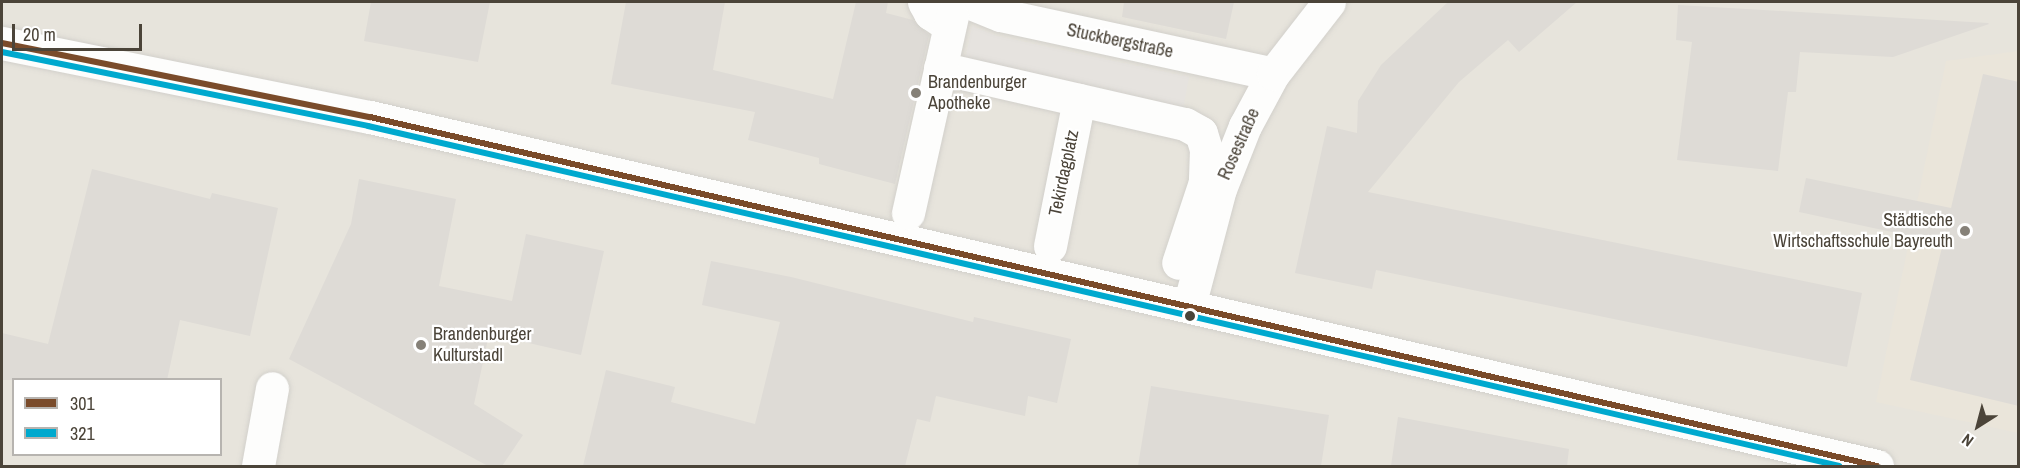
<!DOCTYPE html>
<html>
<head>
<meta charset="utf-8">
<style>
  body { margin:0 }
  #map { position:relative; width:2020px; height:468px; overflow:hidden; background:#f4f2ee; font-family:"Archivo Narrow",sans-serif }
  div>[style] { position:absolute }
  .residential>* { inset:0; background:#e7e4dc }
  .education>* { inset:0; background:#eae5da }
  .parking>* { inset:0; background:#e6e3df }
  .building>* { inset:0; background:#dedbd6 }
  .roads { filter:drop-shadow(0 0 2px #d2d0cb) drop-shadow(0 0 2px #d2d0cb) }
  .street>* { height:33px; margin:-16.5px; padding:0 16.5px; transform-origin:16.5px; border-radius:16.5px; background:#fdfdfc }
  .bus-1>* { height:6px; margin:-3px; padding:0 3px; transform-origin:3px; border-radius:3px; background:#7a4b2a }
  .bus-2>* { height:6px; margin:-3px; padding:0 3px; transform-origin:3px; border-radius:3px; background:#00a9ce }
  .dots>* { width:16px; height:16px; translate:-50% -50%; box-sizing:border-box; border:3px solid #fff; border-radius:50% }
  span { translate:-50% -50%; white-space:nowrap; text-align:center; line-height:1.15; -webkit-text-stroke:4.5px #fff; paint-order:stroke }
  .street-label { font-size:18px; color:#4b4439 }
  .poi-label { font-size:18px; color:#4b4439 }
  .left { translate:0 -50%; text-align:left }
  .right { translate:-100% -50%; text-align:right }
  .frame { position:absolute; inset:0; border:3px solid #4b4439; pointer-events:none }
  .legend { position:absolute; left:12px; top:378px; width:210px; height:78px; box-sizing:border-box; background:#fff; border:2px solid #b7b4b0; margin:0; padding:8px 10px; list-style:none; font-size:18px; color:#4b4439 }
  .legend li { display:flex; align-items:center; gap:12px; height:30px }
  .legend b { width:30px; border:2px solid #b7b4b0 }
  .north { position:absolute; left:1948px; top:396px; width:60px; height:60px; -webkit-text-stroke:4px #fff; paint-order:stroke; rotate:216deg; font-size:16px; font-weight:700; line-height:24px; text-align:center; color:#4b4439 }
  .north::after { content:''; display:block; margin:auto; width:21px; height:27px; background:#4b4439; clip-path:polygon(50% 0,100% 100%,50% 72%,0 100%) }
  .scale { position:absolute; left:12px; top:24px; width:130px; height:27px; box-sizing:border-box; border:3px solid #4b4439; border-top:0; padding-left:8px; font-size:18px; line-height:21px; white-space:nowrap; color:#4b4439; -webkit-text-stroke:4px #fff; paint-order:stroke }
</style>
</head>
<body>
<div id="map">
  <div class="residential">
    <i style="clip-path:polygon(evenodd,2px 2px,961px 2px,1277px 76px,1338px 2px,2018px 2px,2018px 466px,2px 466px,2px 2px,14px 380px,220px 380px,220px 454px,14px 454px,14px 380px)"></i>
    <i style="clip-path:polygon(982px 2px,1324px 2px,1272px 70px)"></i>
  </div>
  <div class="education">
    <i style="clip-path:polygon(2018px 51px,2018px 433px,1876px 402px,1946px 61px)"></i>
  </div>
  <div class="parking">
    <i style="clip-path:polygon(972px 26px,997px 36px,1189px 77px,1182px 115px,964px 65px)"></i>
  </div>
  <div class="building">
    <i style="clip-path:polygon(371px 2px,490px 2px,478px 62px,364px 41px)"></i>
    <i style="clip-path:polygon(626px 2px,725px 2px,713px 70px,833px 99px,856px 2px,888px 2px,886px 13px,913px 20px,929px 35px,895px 184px,819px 164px,819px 158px,748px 140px,755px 112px,611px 84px)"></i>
    <i style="clip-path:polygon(1124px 2px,1234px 2px,1226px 39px,1122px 17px)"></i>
    <i style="clip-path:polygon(1448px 2px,1577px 2px,1519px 52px,1508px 40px,1459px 82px,1368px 192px,1862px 293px,1847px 367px,1376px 270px,1372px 289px,1295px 273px,1327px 126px,1357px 133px,1358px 101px,1381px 65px)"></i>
    <i style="clip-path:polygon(1678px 5px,1988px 23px,1989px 24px,1893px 57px,1800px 52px,1796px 92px,1788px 92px,1778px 171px,1677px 160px,1692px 42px,1676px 40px)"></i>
    <i style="clip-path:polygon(1983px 74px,2019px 82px,2019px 406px,1910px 380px,1943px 243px,1799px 212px,1806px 178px,1951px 208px)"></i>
    <i style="clip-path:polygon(92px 169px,210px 199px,212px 193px,278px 208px,250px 336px,180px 320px,167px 380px,2px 380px,2px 333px,48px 344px)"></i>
    <i style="clip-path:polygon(359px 179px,456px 199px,439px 286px,512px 301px,526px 234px,604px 251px,581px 355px,489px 334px,474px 404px,523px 435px,502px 466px,488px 466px,289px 359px,351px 224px)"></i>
    <i style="clip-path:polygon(711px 261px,791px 277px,973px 322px,974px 317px,1071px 339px,1057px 403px,1028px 396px,1025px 416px,936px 396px,930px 422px,917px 419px,905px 466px,583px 466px,606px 370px,675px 387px,671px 402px,755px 424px,780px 322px,702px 305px)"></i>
    <i style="clip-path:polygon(1151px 386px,1329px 415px,1321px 466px,1138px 466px)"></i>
    <i style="clip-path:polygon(1398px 417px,1569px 449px,1567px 466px,1391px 466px)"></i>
  </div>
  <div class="roads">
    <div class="street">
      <i style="left:924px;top:2px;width:13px;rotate:61deg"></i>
      <i style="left:930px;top:13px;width:23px;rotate:34deg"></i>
      <i style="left:968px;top:2px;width:35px;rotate:22deg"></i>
      <i style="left:1001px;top:15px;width:278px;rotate:12.2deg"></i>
      <i style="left:2px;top:43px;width:375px;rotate:11.4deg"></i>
      <i style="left:370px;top:117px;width:1547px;rotate:13.04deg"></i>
      <i style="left:940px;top:68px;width:251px;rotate:12.9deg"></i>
      <i style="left:1185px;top:124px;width:18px;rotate:29deg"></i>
      <i style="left:1201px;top:133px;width:17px;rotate:73deg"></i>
      <i style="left:1206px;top:149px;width:33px;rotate:92deg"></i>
      <i style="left:1205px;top:182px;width:85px;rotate:108.4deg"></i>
      <i style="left:908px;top:213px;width:202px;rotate:-77.4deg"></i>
      <i style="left:1050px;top:246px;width:149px;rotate:-78.8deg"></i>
      <i style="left:1189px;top:306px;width:121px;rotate:-75.2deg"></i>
      <i style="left:1220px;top:189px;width:68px;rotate:-68.4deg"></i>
      <i style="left:1245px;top:126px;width:59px;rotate:-61.7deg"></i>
      <i style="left:1273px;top:74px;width:91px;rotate:-52.1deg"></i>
      <i style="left:258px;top:466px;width:79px;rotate:-79.8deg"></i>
    </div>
  </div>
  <div class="bus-1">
    <i style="left:2px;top:43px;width:375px;rotate:11.4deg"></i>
    <i style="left:370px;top:117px;width:1547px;rotate:13.04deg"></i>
  </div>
  <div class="bus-2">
    <i style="left:2px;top:52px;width:373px;rotate:11.4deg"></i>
    <i style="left:368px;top:126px;width:1510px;rotate:13.01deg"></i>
  </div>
  <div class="dots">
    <i style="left:916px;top:93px;background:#868178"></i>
    <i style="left:1965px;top:231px;background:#868178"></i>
    <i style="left:1190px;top:316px;background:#4b4439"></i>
    <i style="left:421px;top:345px;background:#868178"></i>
  </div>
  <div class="street-label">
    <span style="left:1120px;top:41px;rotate:12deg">Stuckbergstraße</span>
    <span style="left:1239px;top:144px;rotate:-66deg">Rosestraße</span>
    <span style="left:1064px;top:173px;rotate:-78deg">Tekirdagplatz</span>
  </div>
  <div class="poi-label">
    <span class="left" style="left:928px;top:93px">Brandenburger<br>Apotheke</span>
    <span class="right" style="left:1953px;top:231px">Städtische<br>Wirtschaftsschule Bayreuth</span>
    <span class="left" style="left:433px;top:345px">Brandenburger<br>Kulturstadl</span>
  </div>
  <div class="frame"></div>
  <ul class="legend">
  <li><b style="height:8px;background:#7a4b2a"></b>301</li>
  <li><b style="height:8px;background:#00a9ce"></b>321</li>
  </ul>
  <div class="north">N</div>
  <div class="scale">20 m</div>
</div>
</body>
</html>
